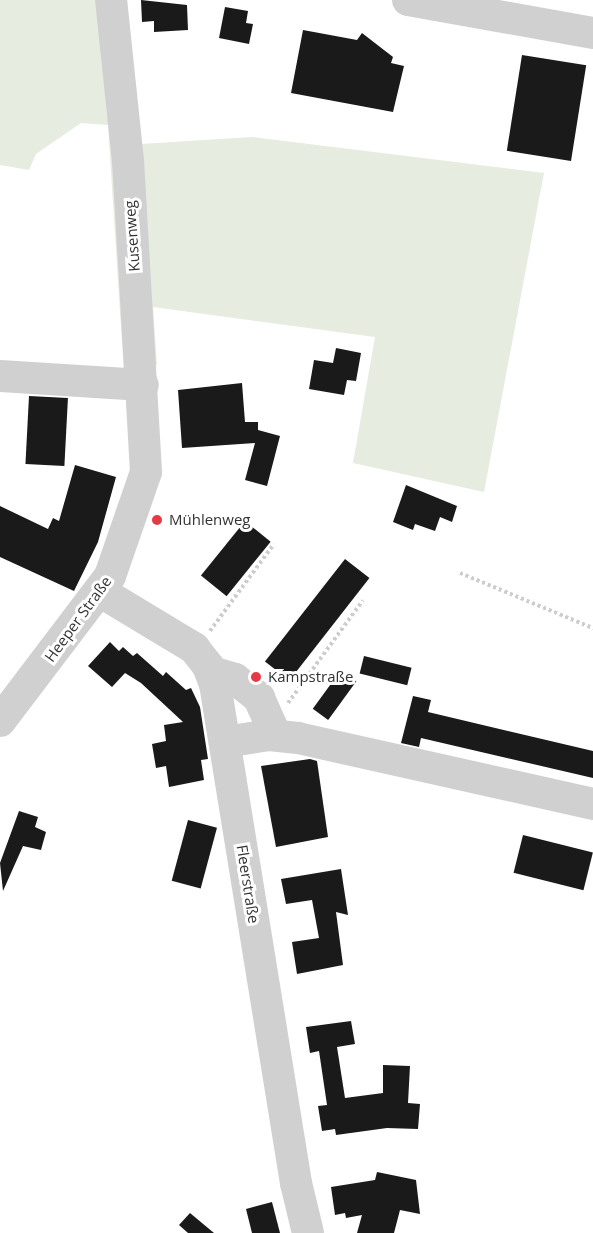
<!DOCTYPE html>
<html>
<head>
<meta charset="utf-8">
<style>
  body { margin:0 }
  #map { position:relative; width:593px; height:1233px; overflow:hidden; background:#fff; font-family:"Open Sans",sans-serif }
  div>[style] { position:absolute }
  .green>* { inset:0; background:#e6ecdf }
  .building>* { inset:0; background:#1a1a1a; transform-origin:0 0 }
  .path>* { height:4px; margin-top:-2px; transform-origin:0; background:repeating-linear-gradient(90deg,#cdcdcd 0 3px,transparent 0 6px) }
  .minor>* { height:32px; margin:-16px; padding:0 16px; transform-origin:16px; border-radius:16px; background:#d0d0d0 }
  .dots>* { width:16px; height:16px; translate:-50% -50%; box-sizing:border-box; border:3px solid #fff; border-radius:50% }
  span { translate:-50% -50%; white-space:nowrap; text-align:center; line-height:1.15; -webkit-text-stroke:6px #fff; paint-order:stroke }
  .street-label { font-size:15px; color:#333 }
  .poi-label { font-size:15px; color:#333 }
  .left { translate:0 -50%; text-align:left }
</style>
</head>
<body>
<div id="map">
  <div class="green">
    <i style="clip-path:polygon(0 0,102px 0,133px 363px,124px 374px,108px 125px,81px 123px,36px 154px,29px 170px,0 165px)"></i>
    <i style="clip-path:polygon(126px 0,141px 144px,252px 137px,544px 173px,484px 492px,353px 463px,375px 337px,153px 307px,157px 365px,152px 364px)"></i>
  </div>
  <div class="building">
    <i style="clip-path:polygon(141px 0,187px 5px,188px 30px,154px 32px,154px 21px,142px 22px)"></i>
    <i style="clip-path:polygon(225px 7px,248px 11px,246px 23px,253px 24px,249px 44px,219px 38px)"></i>
    <i style="clip-path:polygon(303px 30px,357px 40px,362px 33px,393px 57px,391px 63px,404px 66px,393px 112px,291px 93px)"></i>
    <i style="left:522px;top:55px;width:65px;height:97px;rotate:9deg"></i>
    <i style="clip-path:polygon(336px 348px,361px 353px,356px 381px,347px 380px,344px 395px,309px 389px,314px 360px,333px 363px)"></i>
    <i style="clip-path:polygon(242px 383px,245px 422px,258px 422px,258px 430px,280px 436px,267px 486px,245px 480px,255px 443px,182px 448px,178px 390px)"></i>
    <i style="left:29px;top:396px;width:39px;height:68px;rotate:3deg"></i>
    <i style="clip-path:polygon(75px 465px,116px 477px,98px 542px,74px 591px,0 557px,0 506px,48px 529px,53px 518px,59px 521px)"></i>
    <i style="clip-path:polygon(406px 485px,457px 506px,452px 522px,440px 517px,435px 531px,415px 524px,413px 530px,393px 522px)"></i>
    <i style="left:245px;top:521px;width:33px;height:70px;rotate:39deg"></i>
    <i style="left:345px;top:559px;width:31px;height:130px;rotate:38deg"></i>
    <i style="clip-path:polygon(110px 642px,119px 651px,123px 647px,133px 656px,137px 653px,163px 676px,166px 672px,186px 690px,191px 688px,200px 707px,208px 759px,201px 760px,204px 780px,169px 787px,166px 766px,156px 768px,152px 744px,166px 741px,164px 725px,183px 722px,141px 683px,125px 673px,112px 687px,88px 666px)"></i>
    <i style="left:364px;top:656px;width:49px;height:18px;rotate:14deg"></i>
    <i style="left:341px;top:670px;width:19px;height:48px;rotate:36deg"></i>
    <i style="clip-path:polygon(413px 696px,431px 700px,428px 712px,593px 751px,593px 778px,421px 738px,419px 747px,401px 743px)"></i>
    <i style="clip-path:polygon(310px 759px,317px 761px,328px 837px,276px 847px,261px 766px)"></i>
    <i style="clip-path:polygon(19px 811px,38px 817px,35px 827px,46px 832px,41px 850px,23px 846px,3px 891px,0 863px)"></i>
    <i style="left:188px;top:820px;width:30px;height:63px;rotate:15deg"></i>
    <i style="left:523px;top:835px;width:72px;height:39px;rotate:14deg"></i>
    <i style="clip-path:polygon(341px 869px,348px 915px,336px 912px,343px 965px,297px 974px,292px 942px,319px 938px,312px 900px,286px 904px,281px 879px)"></i>
    <i style="clip-path:polygon(351px 1021px,355px 1044px,337px 1047px,345px 1098px,383px 1093px,383px 1065px,410px 1066px,408px 1103px,420px 1104px,418px 1129px,387px 1128px,336px 1135px,335px 1129px,322px 1131px,318px 1106px,327px 1105px,319px 1051px,310px 1053px,306px 1027px)"></i>
    <i style="clip-path:polygon(377px 1172px,416px 1180px,420px 1214px,400px 1210px,394px 1233px,357px 1233px,362px 1215px,346px 1218px,345px 1213px,335px 1215px,331px 1187px,375px 1180px)"></i>
    <i style="clip-path:polygon(272px 1202px,280px 1233px,252px 1233px,246px 1209px)"></i>
    <i style="clip-path:polygon(190px 1213px,214px 1233px,188px 1233px,179px 1225px)"></i>
  </div>
  <div class="path">
    <i style="left:460px;top:573px;width:144px;rotate:22.5deg"></i>
    <i style="left:210px;top:631px;width:108px;rotate:-53.7deg"></i>
    <i style="left:288px;top:703px;width:127px;rotate:-53.9deg"></i>
  </div>
  <div class="minor">
    <i style="left:408px;top:0;width:188px;rotate:10.1deg"></i>
    <i style="left:0;top:376px;width:143px;rotate:3.6deg"></i>
    <i style="left:101px;top:592px;width:109px;rotate:31.1deg"></i>
    <i style="left:194px;top:648px;width:23px;rotate:52deg"></i>
    <i style="left:208px;top:666px;width:19px;rotate:69deg"></i>
    <i style="left:215px;top:684px;width:506px;rotate:80.78deg"></i>
    <i style="left:296px;top:1183px;width:51px;rotate:76.5deg"></i>
    <i style="left:211px;top:672px;width:25px;rotate:16deg"></i>
    <i style="left:235px;top:679px;width:31px;rotate:38deg"></i>
    <i style="left:259px;top:698px;width:30px;rotate:66deg"></i>
    <i style="left:271px;top:725px;width:10px;rotate:101deg"></i>
    <i style="left:0;top:721px;width:182px;rotate:-52.8deg"></i>
    <i style="left:110px;top:576px;width:110px;rotate:-70.9deg"></i>
    <i style="left:146px;top:472px;width:312px;rotate:-93.3deg"></i>
    <i style="left:128px;top:161px;width:162px;rotate:-96deg"></i>
    <i style="left:225px;top:742px;width:45px;rotate:-9deg"></i>
    <i style="left:269px;top:735px;width:29px;rotate:6deg"></i>
    <i style="left:298px;top:738px;width:302px;rotate:12.6deg"></i>
  </div>
  <div class="dots">
    <i style="left:157px;top:520px;background:#e63946"></i>
    <i style="left:256px;top:677px;background:#e63946"></i>
  </div>
  <div class="street-label">
    <span style="left:132px;top:236px;rotate:-94deg">Kusenweg</span>
    <span style="left:78px;top:619px;rotate:-54deg">Heeper Straße</span>
    <span style="left:248px;top:884px;rotate:81deg">Fleerstraße</span>
  </div>
  <div class="poi-label">
    <span class="left" style="left:169px;top:520px">Mühlenweg</span>
    <span class="left" style="left:268px;top:677px">Kampstraße</span>
  </div>
</div>
</body>
</html>
